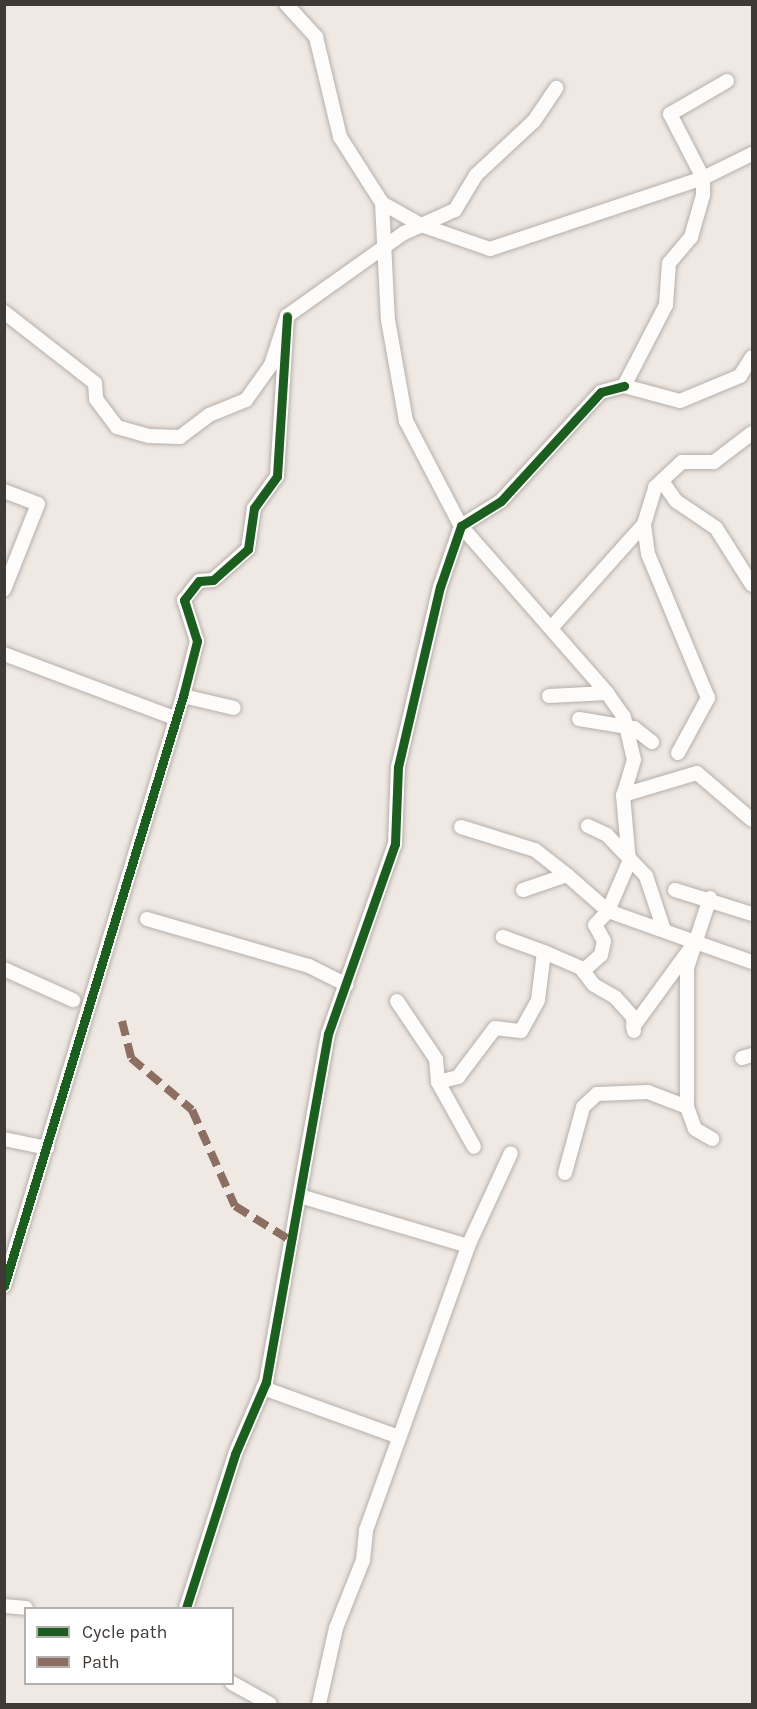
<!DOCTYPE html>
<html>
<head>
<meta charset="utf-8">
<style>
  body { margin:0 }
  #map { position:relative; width:757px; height:1709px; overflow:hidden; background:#efe8e3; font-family:Karla,sans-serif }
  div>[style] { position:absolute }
  .roads { filter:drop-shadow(0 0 2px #b5afab) drop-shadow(0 0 2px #b5afab) }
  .street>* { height:14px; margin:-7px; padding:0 7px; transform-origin:7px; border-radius:7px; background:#fdfcfb }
  .quiet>* { height:8px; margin-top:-4px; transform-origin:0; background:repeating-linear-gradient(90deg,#8d6e63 0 15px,transparent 0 23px) }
  .cycleway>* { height:9px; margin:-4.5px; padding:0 4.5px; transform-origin:4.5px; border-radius:4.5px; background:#1b5e20 }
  span { translate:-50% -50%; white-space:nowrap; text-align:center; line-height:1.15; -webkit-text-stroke:6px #fff; paint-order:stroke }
  .frame { position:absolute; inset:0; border:6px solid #403a36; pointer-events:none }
  .legend { position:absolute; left:24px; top:1607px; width:210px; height:78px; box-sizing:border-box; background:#fff; border:2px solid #b3b0af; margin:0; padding:8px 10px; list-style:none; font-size:18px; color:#403a36 }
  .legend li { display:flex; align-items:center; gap:12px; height:30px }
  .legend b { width:30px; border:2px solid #b3b0af }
</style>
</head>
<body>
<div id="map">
  <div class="roads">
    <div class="street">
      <i style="left:286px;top:4px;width:45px;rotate:47.7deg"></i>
      <i style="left:316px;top:37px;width:103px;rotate:76.5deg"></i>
      <i style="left:340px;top:137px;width:78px;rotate:57.5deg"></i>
      <i style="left:382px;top:203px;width:45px;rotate:29.4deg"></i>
      <i style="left:421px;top:225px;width:73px;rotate:19.2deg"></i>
      <i style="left:490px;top:249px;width:225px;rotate:-18.4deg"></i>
      <i style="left:703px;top:178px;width:55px;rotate:-26.1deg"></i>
      <i style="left:727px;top:81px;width:66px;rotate:149.9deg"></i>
      <i style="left:670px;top:114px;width:72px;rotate:62.7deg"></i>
      <i style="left:703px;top:178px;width:17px;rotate:90deg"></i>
      <i style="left:703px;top:195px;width:44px;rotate:105.9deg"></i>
      <i style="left:691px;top:237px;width:34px;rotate:130deg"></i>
      <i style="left:669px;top:263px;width:42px;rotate:94.1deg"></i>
      <i style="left:666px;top:305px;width:91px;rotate:117.4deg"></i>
      <i style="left:624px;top:386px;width:58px;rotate:15deg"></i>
      <i style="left:680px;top:401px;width:65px;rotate:-22.6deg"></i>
      <i style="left:740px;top:376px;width:22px;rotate:-58deg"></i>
      <i style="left:382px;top:203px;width:117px;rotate:87.1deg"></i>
      <i style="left:388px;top:320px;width:103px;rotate:79.9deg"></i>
      <i style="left:406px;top:421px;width:119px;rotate:62.4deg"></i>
      <i style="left:461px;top:526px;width:222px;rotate:48.8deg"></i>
      <i style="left:4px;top:312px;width:115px;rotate:38deg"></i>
      <i style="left:95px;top:383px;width:16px;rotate:86deg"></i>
      <i style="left:96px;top:399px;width:35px;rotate:53deg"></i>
      <i style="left:117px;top:427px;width:33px;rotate:16deg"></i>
      <i style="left:149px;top:436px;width:31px;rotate:2deg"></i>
      <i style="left:180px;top:437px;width:36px;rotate:-37deg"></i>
      <i style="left:209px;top:415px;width:40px;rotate:-22deg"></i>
      <i style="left:246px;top:400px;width:43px;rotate:-54.5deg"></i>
      <i style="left:271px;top:365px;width:52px;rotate:-71.9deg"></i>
      <i style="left:287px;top:316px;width:143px;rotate:-35.4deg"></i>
      <i style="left:404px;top:233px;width:56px;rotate:-24.3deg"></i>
      <i style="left:455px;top:210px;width:41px;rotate:-59deg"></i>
      <i style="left:476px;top:175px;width:79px;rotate:-43deg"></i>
      <i style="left:534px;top:121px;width:40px;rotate:-56deg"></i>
      <i style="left:662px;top:481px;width:24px;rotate:55deg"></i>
      <i style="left:676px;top:501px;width:48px;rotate:34deg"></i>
      <i style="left:716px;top:528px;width:67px;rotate:57.7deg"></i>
      <i style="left:4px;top:491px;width:36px;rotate:21deg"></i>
      <i style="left:38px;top:504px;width:92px;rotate:111.6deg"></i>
      <i style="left:552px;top:627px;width:138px;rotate:-48.2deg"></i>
      <i style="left:4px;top:654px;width:182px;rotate:20.6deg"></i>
      <i style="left:183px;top:696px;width:52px;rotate:13.2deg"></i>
      <i style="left:549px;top:696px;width:58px;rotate:-3deg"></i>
      <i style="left:607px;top:693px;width:29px;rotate:55deg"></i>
      <i style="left:624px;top:717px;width:44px;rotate:76.9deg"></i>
      <i style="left:634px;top:760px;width:37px;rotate:107deg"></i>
      <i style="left:579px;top:719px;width:56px;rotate:9.3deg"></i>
      <i style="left:634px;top:728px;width:23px;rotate:38deg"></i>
      <i style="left:678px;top:753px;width:63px;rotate:-61.4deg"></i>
      <i style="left:708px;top:698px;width:156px;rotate:-112.6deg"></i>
      <i style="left:648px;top:554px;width:30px;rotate:-98deg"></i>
      <i style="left:644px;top:524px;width:39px;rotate:-73deg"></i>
      <i style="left:655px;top:487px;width:37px;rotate:-43deg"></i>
      <i style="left:682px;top:462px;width:32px"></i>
      <i style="left:714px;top:462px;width:48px;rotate:-37.3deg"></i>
      <i style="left:588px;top:826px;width:21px;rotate:25deg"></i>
      <i style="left:607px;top:835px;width:57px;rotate:46.4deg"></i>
      <i style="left:646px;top:876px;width:57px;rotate:71.6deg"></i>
      <i style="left:461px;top:827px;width:77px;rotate:17.3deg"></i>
      <i style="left:535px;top:850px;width:41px;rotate:38deg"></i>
      <i style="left:523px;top:890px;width:46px;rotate:-18.8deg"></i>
      <i style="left:567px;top:875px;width:55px;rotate:41.3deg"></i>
      <i style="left:608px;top:911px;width:92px;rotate:19.6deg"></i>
      <i style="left:695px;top:942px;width:105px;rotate:126.1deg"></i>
      <i style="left:675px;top:890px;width:81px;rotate:17.3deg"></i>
      <i style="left:710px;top:898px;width:74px;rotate:108.2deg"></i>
      <i style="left:687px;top:968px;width:139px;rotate:90deg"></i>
      <i style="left:687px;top:1107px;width:23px;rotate:70deg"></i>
      <i style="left:695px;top:1129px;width:20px;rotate:30deg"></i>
      <i style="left:147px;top:919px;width:169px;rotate:16.2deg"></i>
      <i style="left:309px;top:966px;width:42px;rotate:26.6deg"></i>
      <i style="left:695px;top:942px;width:60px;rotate:19.3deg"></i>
      <i style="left:544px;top:952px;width:40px;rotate:23.4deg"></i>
      <i style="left:581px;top:968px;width:21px;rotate:53deg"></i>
      <i style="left:594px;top:985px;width:24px;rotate:30deg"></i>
      <i style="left:615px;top:997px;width:27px;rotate:48deg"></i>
      <i style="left:633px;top:1017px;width:14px;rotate:86deg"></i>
      <i style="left:4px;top:969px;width:76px;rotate:24.2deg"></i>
      <i style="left:583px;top:971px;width:24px;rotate:-42deg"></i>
      <i style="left:601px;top:955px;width:14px;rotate:-78deg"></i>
      <i style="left:604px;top:941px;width:18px;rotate:-119deg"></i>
      <i style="left:595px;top:925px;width:19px;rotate:-47deg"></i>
      <i style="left:608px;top:911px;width:53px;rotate:-66.8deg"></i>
      <i style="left:629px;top:862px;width:67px;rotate:-95.1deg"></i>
      <i style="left:623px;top:795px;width:77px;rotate:-16.6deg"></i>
      <i style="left:697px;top:773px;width:72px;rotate:40.5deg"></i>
      <i style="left:397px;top:1001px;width:70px;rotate:56.1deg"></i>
      <i style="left:436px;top:1059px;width:23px;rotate:85deg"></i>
      <i style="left:438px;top:1082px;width:74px;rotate:61deg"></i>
      <i style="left:742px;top:1058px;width:10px;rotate:-17deg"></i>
      <i style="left:438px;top:1082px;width:21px;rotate:-14deg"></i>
      <i style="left:458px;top:1077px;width:61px;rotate:-52.9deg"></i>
      <i style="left:495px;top:1028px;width:26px;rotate:7deg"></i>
      <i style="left:521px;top:1031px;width:35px;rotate:-61deg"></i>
      <i style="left:538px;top:1000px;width:48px;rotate:-82.9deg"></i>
      <i style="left:544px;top:952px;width:44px;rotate:-159.9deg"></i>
      <i style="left:4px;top:1139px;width:44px;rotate:11.8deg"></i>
      <i style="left:565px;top:1173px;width:68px;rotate:-74.7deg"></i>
      <i style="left:583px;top:1107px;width:19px;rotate:-43deg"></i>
      <i style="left:597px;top:1094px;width:51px;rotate:-2.2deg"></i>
      <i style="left:648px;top:1092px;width:42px;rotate:21deg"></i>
      <i style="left:303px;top:1197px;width:172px;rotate:16.5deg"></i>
      <i style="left:4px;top:1286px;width:617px;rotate:-73.12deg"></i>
      <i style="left:183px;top:696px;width:57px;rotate:-75.7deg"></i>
      <i style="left:197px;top:641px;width:43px;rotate:-107.6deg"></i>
      <i style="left:184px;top:600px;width:24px;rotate:-52deg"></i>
      <i style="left:199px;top:581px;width:14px;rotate:-4deg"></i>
      <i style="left:213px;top:580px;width:47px;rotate:-41.5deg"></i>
      <i style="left:248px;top:549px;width:41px;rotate:-81.7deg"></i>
      <i style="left:254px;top:508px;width:39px;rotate:-54deg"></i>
      <i style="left:277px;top:476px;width:160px;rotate:-86.4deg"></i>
      <i style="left:263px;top:1388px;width:145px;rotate:19.8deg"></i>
      <i style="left:4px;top:1606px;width:22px;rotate:5deg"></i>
      <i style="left:186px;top:1608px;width:162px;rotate:-72.3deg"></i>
      <i style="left:235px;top:1454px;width:78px;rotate:-66.7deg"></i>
      <i style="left:266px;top:1382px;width:353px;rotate:-79.9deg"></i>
      <i style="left:328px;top:1034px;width:201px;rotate:-70.6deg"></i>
      <i style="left:395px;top:844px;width:77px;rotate:-87.8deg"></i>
      <i style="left:398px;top:767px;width:185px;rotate:-76.9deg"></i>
      <i style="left:440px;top:587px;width:65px;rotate:-71deg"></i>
      <i style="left:461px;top:526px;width:47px;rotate:-32deg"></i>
      <i style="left:501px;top:501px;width:148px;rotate:-47.5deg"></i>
      <i style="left:601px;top:392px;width:24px;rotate:-15deg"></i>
      <i style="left:232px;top:1683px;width:43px;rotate:28.9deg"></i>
      <i style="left:319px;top:1704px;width:78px;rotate:-77.4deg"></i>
      <i style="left:336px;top:1628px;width:73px;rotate:-68.3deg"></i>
      <i style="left:363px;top:1560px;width:30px;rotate:-84deg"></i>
      <i style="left:366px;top:1530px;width:302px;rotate:-70.2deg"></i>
      <i style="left:468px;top:1246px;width:102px;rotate:-65.2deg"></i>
    </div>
  </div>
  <div class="quiet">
    <i style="left:122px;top:1021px;width:38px;rotate:76deg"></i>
    <i style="left:131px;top:1058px;width:80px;rotate:40.4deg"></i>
    <i style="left:192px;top:1110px;width:105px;rotate:65.9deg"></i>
    <i style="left:235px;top:1206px;width:70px;rotate:31.7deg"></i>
  </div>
  <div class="cycleway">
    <i style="left:4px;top:1286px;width:617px;rotate:-73.12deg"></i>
    <i style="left:183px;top:696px;width:57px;rotate:-75.7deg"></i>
    <i style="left:197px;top:641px;width:43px;rotate:-107.6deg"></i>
    <i style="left:184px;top:600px;width:24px;rotate:-52deg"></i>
    <i style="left:199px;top:581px;width:14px;rotate:-4deg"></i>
    <i style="left:213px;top:580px;width:47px;rotate:-41.5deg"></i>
    <i style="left:248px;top:549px;width:41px;rotate:-81.7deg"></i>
    <i style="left:254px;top:508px;width:39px;rotate:-54deg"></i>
    <i style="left:277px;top:476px;width:160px;rotate:-86.4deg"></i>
    <i style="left:186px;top:1608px;width:162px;rotate:-72.3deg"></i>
    <i style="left:235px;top:1454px;width:78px;rotate:-66.7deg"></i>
    <i style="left:266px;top:1382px;width:353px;rotate:-79.9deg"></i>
    <i style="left:328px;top:1034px;width:201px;rotate:-70.6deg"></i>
    <i style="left:395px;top:844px;width:77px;rotate:-87.8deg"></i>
    <i style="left:398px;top:767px;width:185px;rotate:-76.9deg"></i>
    <i style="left:440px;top:587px;width:65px;rotate:-71deg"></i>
    <i style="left:461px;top:526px;width:47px;rotate:-32deg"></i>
    <i style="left:501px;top:501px;width:148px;rotate:-47.5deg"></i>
    <i style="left:601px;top:392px;width:24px;rotate:-15deg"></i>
  </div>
  <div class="frame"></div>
  <ul class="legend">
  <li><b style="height:8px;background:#1b5e20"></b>Cycle path</li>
  <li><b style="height:8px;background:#8d6e63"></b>Path</li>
  </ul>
</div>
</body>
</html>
